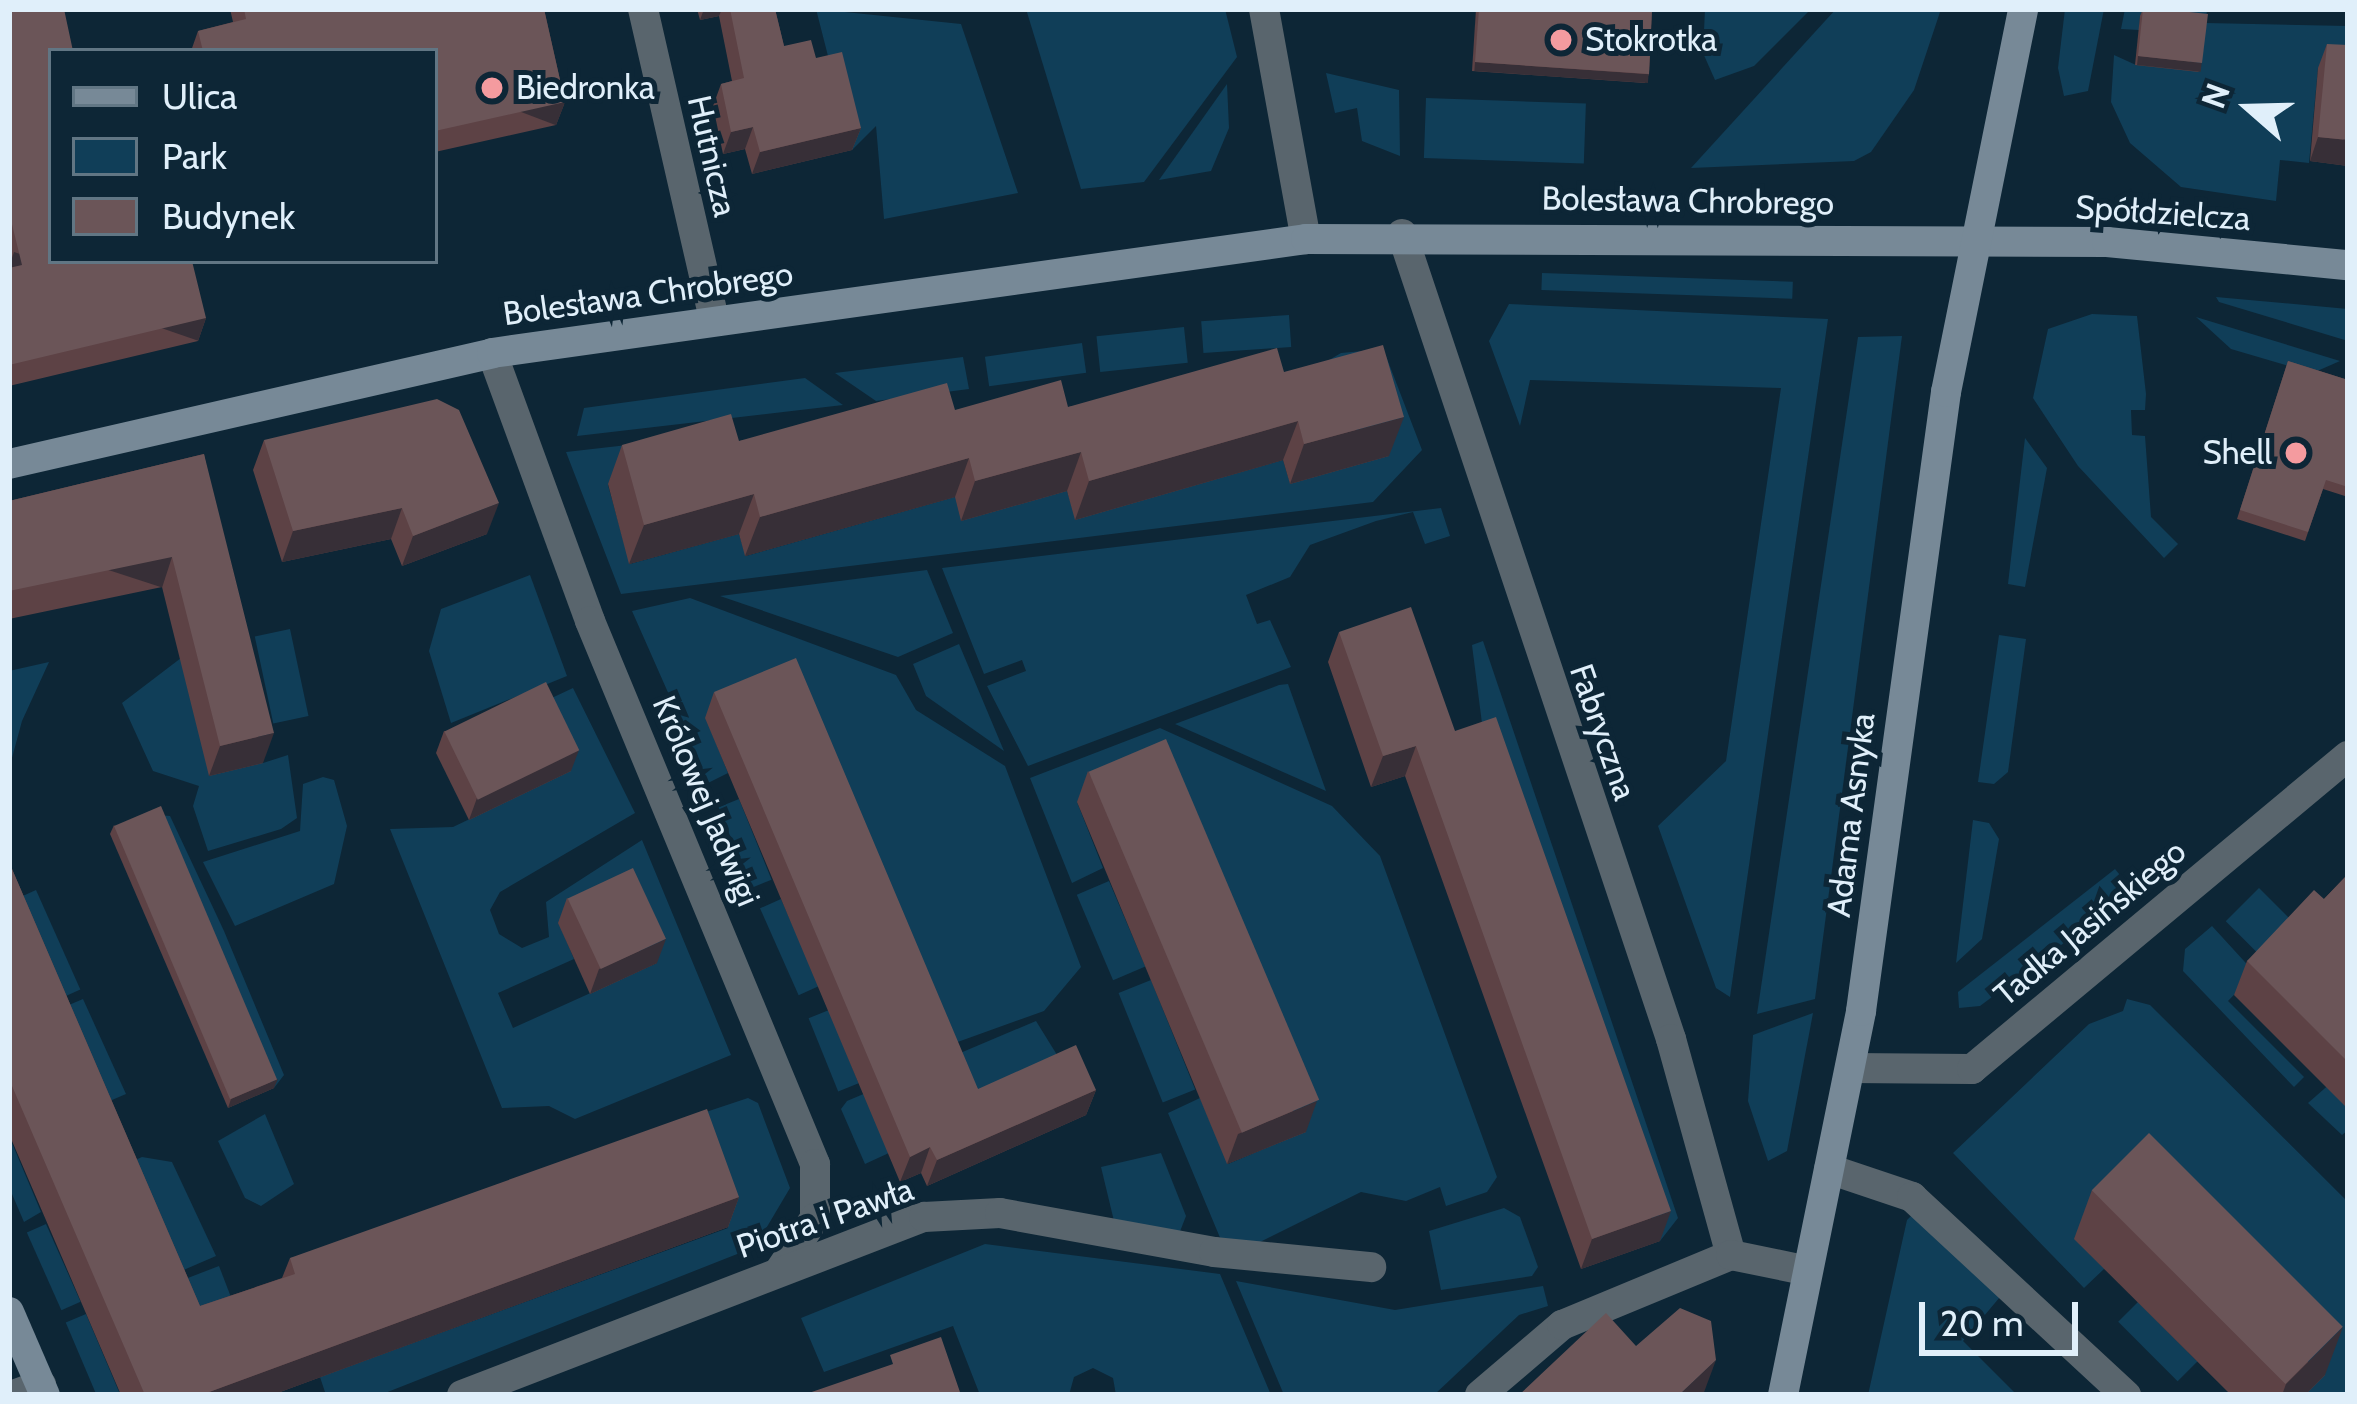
<!DOCTYPE html>
<html>
<head>
<meta charset="utf-8">
<style>
  body { margin:0 }
  #map { position:relative; width:2357px; height:1404px; overflow:hidden; background:#0d2636; font-family:Cabin,sans-serif }
  div>[style] { position:absolute }
  .green>* { inset:0; background:#103e58; transform-origin:0 0 }
  .street>* { height:30px; margin:-15px; padding:0 15px; transform-origin:15px; border-radius:15px; background:#59656d }
  .secondary>* { height:30px; margin:-15px; padding:0 15px; transform-origin:15px; border-radius:15px; background:#778997 }
  .wall>* { inset:0; background:#5d4245 }
  .shaded-wall>* { inset:0; background:#372f37; transform-origin:0 0 }
  .building>* { inset:0; background:#6b5558; transform-origin:0 0 }
  .dots>* { width:33px; height:33px; translate:-50% -50%; box-sizing:border-box; border:6px solid #0d2636; border-radius:50% }
  span { translate:-50% -50%; white-space:nowrap; text-align:center; line-height:1.15; -webkit-text-stroke:10px #0d2636; paint-order:stroke }
  .poi-label { font-size:33px; color:#e0effa }
  .left { translate:0 -50%; text-align:left }
  .right { translate:-100% -50%; text-align:right }
  .street-label { font-size:33px; color:#e0effa }
  .frame { position:absolute; inset:0; border:12px solid #e0effa; pointer-events:none }
  .legend { position:absolute; left:48px; top:48px; width:390px; height:216px; box-sizing:border-box; background:#0d2636; border:3px solid #617684; margin:0; padding:15px 21px; list-style:none; font-size:36px; color:#e0effa }
  .legend li { display:flex; align-items:center; gap:24px; height:60px }
  .legend b { width:60px; border:3px solid #617684 }
  .north { position:absolute; left:2189px; top:48px; width:120px; height:120px; -webkit-text-stroke:9px #0d2636; paint-order:stroke; rotate:290deg; font-size:33px; font-weight:700; line-height:48px; text-align:center; color:#e0effa }
  .north::after { content:''; display:block; margin:auto; width:42px; height:54px; background:#e0effa; clip-path:polygon(50% 0,100% 100%,50% 72%,0 100%) }
  .scale { position:absolute; left:1919px; top:1302px; width:159px; height:54px; box-sizing:border-box; border:6px solid #e0effa; border-top:0; padding-left:15px; font-size:36px; line-height:42px; white-space:nowrap; color:#e0effa; -webkit-text-stroke:9px #0d2636; paint-order:stroke }
</style>
</head>
<body>
<div id="map">
  <div class="green">
    <i style="clip-path:polygon(816px 9px,961px 24px,1018px 193px,884px 219px,876px 126px,852px 150px)"></i>
    <i style="clip-path:polygon(1225px 9px,1237px 57px,1144px 182px,1081px 189px,1026px 9px)"></i>
    <i style="clip-path:polygon(1705px 9px,1811px 9px,1754px 66px,1715px 80px,1703px 53px)"></i>
    <i style="clip-path:polygon(1836px 9px,1941px 9px,1914px 90px,1871px 152px,1854px 161px,1691px 168px)"></i>
    <i style="clip-path:polygon(2065px 9px,2104px 9px,2088px 91px,2064px 96px,2058px 68px)"></i>
    <i style="clip-path:polygon(2125px 9px,2207px 9px,2206px 23px,2348px 26px,2348px 71px,2318px 68px,2309px 163px,2280px 160px,2276px 201px,2181px 187px,2130px 143px,2111px 102px,2114px 55px,2136px 65px,2199px 71px,2140px 16px,2139px 30px,2121px 29px)"></i>
    <i style="clip-path:polygon(1326px 73px,1399px 90px,1400px 156px,1362px 141px,1357px 108px,1335px 113px)"></i>
    <i style="clip-path:polygon(1227px 84px,1229px 128px,1211px 171px,1159px 180px)"></i>
    <i style="left:1426px;top:98px;width:160px;height:60px;rotate:2deg"></i>
    <i style="left:1542px;top:273px;width:251px;height:17px;rotate:2deg"></i>
    <i style="clip-path:polygon(2216px 297px,2348px 309px,2348px 341px,2219px 302px)"></i>
    <i style="clip-path:polygon(1509px 304px,1828px 319px,1730px 997px,1716px 988px,1658px 826px,1726px 761px,1781px 388px,1530px 380px,1520px 426px,1489px 341px)"></i>
    <i style="clip-path:polygon(2092px 314px,2137px 316px,2146px 394px,2145px 410px,2131px 410px,2132px 435px,2145px 436px,2151px 517px,2178px 544px,2164px 558px,2078px 466px,2033px 398px,2048px 329px)"></i>
    <i style="left:1289px;top:315px;width:32px;height:88px;rotate:86deg"></i>
    <i style="clip-path:polygon(2196px 317px,2340px 361px,2315px 372px,2289px 366px,2231px 349px)"></i>
    <i style="left:1184px;top:327px;width:36px;height:88px;rotate:84deg"></i>
    <i style="clip-path:polygon(1902px 336px,1815px 999px,1757px 1014px,1858px 337px)"></i>
    <i style="left:1082px;top:343px;width:30px;height:98px;rotate:82deg"></i>
    <i style="clip-path:polygon(1374px 350px,1386px 356px,1422px 450px,1373px 502px,621px 594px,566px 452px,645px 443px,608px 485px,630px 564px,739px 534px,746px 556px,955px 497px,1067px 491px,1076px 519px,1283px 460px,1290px 483px,1319px 366px,1341px 353px)"></i>
    <i style="clip-path:polygon(963px 357px,969px 389px,876px 401px,835px 373px)"></i>
    <i style="clip-path:polygon(805px 378px,843px 405px,577px 436px,584px 408px)"></i>
    <i style="clip-path:polygon(2025px 438px,2047px 468px,2025px 587px,2008px 584px)"></i>
    <i style="clip-path:polygon(1441px 508px,1450px 536px,1425px 544px,1413px 512px,1376px 521px,1310px 545px,1290px 577px,1246px 595px,1257px 624px,1270px 620px,1291px 667px,1028px 766px,987px 686px,1026px 671px,1022px 660px,984px 674px,942px 568px)"></i>
    <i style="clip-path:polygon(927px 570px,953px 633px,898px 657px,720px 596px)"></i>
    <i style="clip-path:polygon(530px 575px,567px 676px,451px 723px,429px 651px,441px 609px)"></i>
    <i style="clip-path:polygon(690px 598px,896px 675px,916px 710px,1005px 766px,1081px 967px,1044px 1011px,941px 1048px,706px 718px,728px 773px,708px 783px,632px 611px)"></i>
    <i style="left:290px;top:629px;width:89px;height:36px;rotate:78deg"></i>
    <i style="clip-path:polygon(1999px 635px,2026px 639px,2008px 772px,1994px 784px,1978px 782px)"></i>
    <i style="clip-path:polygon(1483px 641px,1678px 1218px,1660px 1241px,1485px 747px,1472px 645px)"></i>
    <i style="clip-path:polygon(959px 644px,1004px 751px,926px 696px,913px 664px)"></i>
    <i style="clip-path:polygon(181px 658px,263px 763px,288px 755px,297px 818px,281px 829px,208px 851px,193px 806px,199px 786px,153px 771px,122px 703px)"></i>
    <i style="clip-path:polygon(49px 662px,22px 721px,9px 769px,9px 671px)"></i>
    <i style="clip-path:polygon(1288px 684px,1326px 791px,1175px 724px,1279px 685px)"></i>
    <i style="clip-path:polygon(evenodd,573px 688px,635px 813px,500px 892px,490px 910px,499px 934px,522px 948px,549px 937px,546px 902px,642px 840px,731px 1055px,575px 1119px,549px 1106px,502px 1108px,390px 829px,453px 827px,570px 771px,541px 703px,573px 688px,559px 923px,657px 963px,513px 1028px,498px 993px,574px 959px,559px 923px)"></i>
    <i style="clip-path:polygon(1160px 728px,1332px 806px,1380px 856px,1497px 1177px,1487px 1192px,1446px 1206px,1440px 1187px,1406px 1201px,1361px 1192px,1252px 1246px,1221px 1240px,1168px 1113px,1200px 1098px,1228px 1164px,1306px 1131px,1077px 802px,1103px 868px,1072px 883px,1030px 778px)"></i>
    <i style="clip-path:polygon(323px 777px,334px 780px,347px 826px,334px 884px,235px 926px,203px 862px,300px 831px,303px 784px)"></i>
    <i style="left:739px;top:799px;width:87px;height:22px;rotate:68deg"></i>
    <i style="clip-path:polygon(158px 815px,170px 816px,224px 931px,284px 1075px,274px 1088px)"></i>
    <i style="clip-path:polygon(1973px 820px,1989px 823px,1999px 839px,1982px 939px,1956px 963px)"></i>
    <i style="clip-path:polygon(2115px 869px,2133px 891px,1980px 1006px,1959px 1008px,1958px 992px)"></i>
    <i style="left:1109px;top:881px;width:93px;height:35px;rotate:67deg"></i>
    <i style="left:2259px;top:888px;width:57px;height:47px;rotate:45deg"></i>
    <i style="left:36px;top:890px;width:109px;height:28px;rotate:66deg"></i>
    <i style="left:781px;top:899px;width:95px;height:23px;rotate:66deg"></i>
    <i style="clip-path:polygon(2212px 926px,2255px 973px,2228px 1001px,2304px 1077px,2294px 1087px,2183px 971px,2185px 949px)"></i>
    <i style="left:1151px;top:980px;width:118px;height:35px;rotate:68deg"></i>
    <i style="clip-path:polygon(83px 999px,126px 1094px,98px 1106px,50px 1013px)"></i>
    <i style="clip-path:polygon(2127px 999px,2150px 1005px,2348px 1202px,2348px 1395px,2305px 1395px,2324px 1374px,2104px 1269px,2084px 1288px,1953px 1153px,2089px 1024px,2123px 1011px)"></i>
    <i style="left:829px;top:1010px;width:79px;height:22px;rotate:68deg"></i>
    <i style="clip-path:polygon(1813px 1013px,1787px 1151px,1768px 1161px,1748px 1101px,1753px 1035px)"></i>
    <i style="clip-path:polygon(1036px 1021px,1067px 1071px,865px 1164px,841px 1109px,847px 1101px)"></i>
    <i style="clip-path:polygon(2348px 1068px,2348px 1130px,2342px 1135px,2308px 1103px)"></i>
    <i style="clip-path:polygon(748px 1098px,758px 1103px,790px 1188px,755px 1247px,380px 1395px,326px 1395px,320px 1377px,728px 1228px,664px 1126px)"></i>
    <i style="clip-path:polygon(265px 1114px,294px 1184px,261px 1206px,245px 1198px,218px 1141px)"></i>
    <i style="clip-path:polygon(9px 1136px,41px 1212px,24px 1222px,9px 1187px)"></i>
    <i style="clip-path:polygon(1161px 1153px,1186px 1216px,1179px 1234px,1114px 1221px,1101px 1167px)"></i>
    <i style="clip-path:polygon(142px 1157px,172px 1162px,216px 1256px,165px 1278px,117px 1168px)"></i>
    <i style="clip-path:polygon(1504px 1208px,1520px 1217px,1538px 1267px,1532px 1276px,1441px 1290px,1429px 1231px)"></i>
    <i style="clip-path:polygon(1917px 1210px,2005px 1291px,1963px 1341px,2017px 1395px,1868px 1395px,1907px 1220px)"></i>
    <i style="left:46px;top:1224px;width:85px;height:21px;rotate:66deg"></i>
    <i style="clip-path:polygon(985px 1244px,1220px 1274px,1271px 1395px,1116px 1395px,1113px 1378px,1093px 1368px,1074px 1377px,1069px 1395px,980px 1395px,953px 1326px,824px 1372px,801px 1318px)"></i>
    <i style="left:219px;top:1266px;width:55px;height:55px;rotate:69deg"></i>
    <i style="clip-path:polygon(1236px 1281px,1395px 1310px,1543px 1286px,1548px 1306px,1519px 1315px,1434px 1395px,1284px 1395px)"></i>
    <i style="left:2138px;top:1302px;width:84px;height:28px;rotate:45deg"></i>
    <i style="left:86px;top:1314px;width:88px;height:22px;rotate:67deg"></i>
  </div>
  <div class="street">
    <i style="left:643px;top:9px;width:318px;rotate:77.1deg"></i>
    <i style="left:1264px;top:9px;width:234px;rotate:79.7deg"></i>
    <i style="left:1402px;top:234px;width:849px;rotate:71.52deg"></i>
    <i style="left:1671px;top:1039px;width:224px;rotate:74.5deg"></i>
    <i style="left:492px;top:353px;width:285px;rotate:69.9deg"></i>
    <i style="left:590px;top:621px;width:588px;rotate:67.49deg"></i>
    <i style="left:815px;top:1164px;width:54px;rotate:90deg"></i>
    <i style="left:815px;top:1218px;width:63px;rotate:123.9deg"></i>
    <i style="left:1850px;top:1068px;width:122px;rotate:0.5deg"></i>
    <i style="left:1972px;top:1069px;width:489px;rotate:-39.8deg"></i>
    <i style="left:1829px;top:1169px;width:88px;rotate:18.6deg"></i>
    <i style="left:1912px;top:1197px;width:292px;rotate:42.8deg"></i>
    <i style="left:13px;top:1395px;width:30px;rotate:-20deg"></i>
    <i style="left:462px;top:1395px;width:495px;rotate:-21.1deg"></i>
    <i style="left:924px;top:1217px;width:76px;rotate:-3deg"></i>
    <i style="left:1000px;top:1213px;width:218px;rotate:10.3deg"></i>
    <i style="left:1214px;top:1252px;width:158px;rotate:5.5deg"></i>
    <i style="left:1480px;top:1395px;width:108px;rotate:-40.5deg"></i>
    <i style="left:1562px;top:1325px;width:183px;rotate:-22.5deg"></i>
    <i style="left:1731px;top:1255px;width:75px;rotate:11.6deg"></i>
  </div>
  <div class="secondary">
    <i style="left:9px;top:464px;width:496px;rotate:-12.9deg"></i>
    <i style="left:492px;top:353px;width:822px;rotate:-7.97deg"></i>
    <i style="left:1306px;top:239px;width:801px;rotate:0.21deg"></i>
    <i style="left:2107px;top:242px;width:242px;rotate:5.5deg"></i>
    <i style="left:9px;top:1312px;width:90px;rotate:66.6deg"></i>
    <i style="left:1783px;top:1395px;width:392px;rotate:-78.5deg"></i>
    <i style="left:1861px;top:1011px;width:625px;rotate:-82.18deg"></i>
    <i style="left:1946px;top:392px;width:391px;rotate:-78.6deg"></i>
  </div>
  <div class="wall">
    <i style="clip-path:polygon(9px 9px,51px 261px,206px 318px,198px 341px,9px 386px)"></i>
    <i style="clip-path:polygon(230px 9px,544px 9px,565px 102px,556px 125px,435px 152px,435px 51px,191px 51px,198px 31px,233px 22px)"></i>
    <i style="clip-path:polygon(697px 9px,775px 9px,784px 46px,816px 58px,861px 128px,852px 150px,752px 174px,745px 149px,723px 154px,713px 106px,721px 84px,732px 81px,719px 16px,700px 20px)"></i>
    <i style="clip-path:polygon(1476px 9px,1652px 9px,1649px 74px,1645px 83px,1472px 71px)"></i>
    <i style="clip-path:polygon(2143px 9px,2199px 72px,2135px 65px,2140px 16px)"></i>
    <i style="clip-path:polygon(2327px 44px,2348px 166px,2310px 161px,2318px 68px)"></i>
    <i style="clip-path:polygon(2288px 361px,2348px 380px,2348px 497px,2323px 489px,2305px 541px,2237px 519px)"></i>
    <i style="clip-path:polygon(1284px 372px,1389px 456px,1290px 484px,1283px 460px,1075px 520px,1067px 491px,961px 521px,955px 497px,745px 556px,739px 534px,629px 564px,608px 484px,622px 445px,739px 441px,955px 410px,1068px 407px)"></i>
    <i style="clip-path:polygon(264px 440px,487px 534px,402px 566px,391px 539px,282px 562px,253px 470px)"></i>
    <i style="clip-path:polygon(204px 454px,263px 763px,209px 776px,162px 587px,9px 619px,9px 501px)"></i>
    <i style="clip-path:polygon(1339px 632px,1455px 731px,1660px 1241px,1581px 1269px,1405px 776px,1371px 787px,1328px 662px)"></i>
    <i style="clip-path:polygon(714px 692px,978px 1089px,1096px 1090px,1086px 1115px,927px 1186px,921px 1173px,900px 1182px,705px 718px)"></i>
    <i style="clip-path:polygon(444px 731px,571px 771px,469px 820px,436px 753px)"></i>
    <i style="clip-path:polygon(1088px 771px,1306px 1132px,1227px 1164px,1077px 802px)"></i>
    <i style="clip-path:polygon(114px 825px,274px 1088px,228px 1108px,110px 834px)"></i>
    <i style="clip-path:polygon(9px 862px,200px 1306px,282px 1278px,290px 1258px,739px 1197px,728px 1227px,272px 1395px,121px 1395px,9px 1134px)"></i>
    <i style="clip-path:polygon(2348px 874px,2348px 1109px,2234px 995px,2247px 961px,2324px 899px)"></i>
    <i style="clip-path:polygon(567px 898px,657px 963px,590px 994px,558px 923px)"></i>
    <i style="clip-path:polygon(2092px 1190px,2325px 1375px,2305px 1395px,2231px 1395px,2074px 1239px)"></i>
  </div>
  <div class="shaded-wall">
    <i style="clip-path:polygon(704px 9px,722px 9px,719px 16px,700px 20px)"></i>
    <i style="left:2138px;top:56px;width:64px;height:9px;rotate:6deg"></i>
    <i style="left:1475px;top:62px;width:174px;height:9px;rotate:4deg"></i>
    <i style="left:565px;top:102px;width:25px;height:133px;rotate:111deg"></i>
    <i style="clip-path:polygon(753px 127px,745px 149px,723px 154px,731px 132px)"></i>
    <i style="clip-path:polygon(861px 128px,852px 150px,752px 174px,760px 152px)"></i>
    <i style="clip-path:polygon(2318px 137px,2348px 140px,2348px 166px,2310px 161px)"></i>
    <i style="left:206px;top:318px;width:24px;height:203px;rotate:109deg"></i>
    <i style="clip-path:polygon(1404px 417px,1389px 456px,1290px 484px,1304px 444px)"></i>
    <i style="clip-path:polygon(1298px 421px,1283px 460px,1075px 520px,1089px 481px)"></i>
    <i style="clip-path:polygon(1081px 452px,1067px 491px,961px 521px,975px 481px)"></i>
    <i style="clip-path:polygon(969px 458px,955px 497px,745px 556px,760px 517px)"></i>
    <i style="clip-path:polygon(754px 494px,739px 534px,629px 564px,644px 525px)"></i>
    <i style="clip-path:polygon(499px 503px,487px 534px,402px 566px,413px 536px)"></i>
    <i style="clip-path:polygon(402px 508px,391px 539px,282px 562px,293px 531px)"></i>
    <i style="left:172px;top:557px;width:32px;height:167px;rotate:108deg"></i>
    <i style="clip-path:polygon(274px 733px,263px 763px,209px 776px,220px 746px)"></i>
    <i style="clip-path:polygon(1416px 746px,1405px 776px,1371px 787px,1383px 756px)"></i>
    <i style="clip-path:polygon(579px 750px,571px 771px,469px 820px,477px 798px)"></i>
    <i style="clip-path:polygon(666px 939px,657px 963px,590px 994px,599px 969px)"></i>
    <i style="clip-path:polygon(278px 1079px,274px 1088px,228px 1108px,231px 1099px)"></i>
    <i style="clip-path:polygon(1096px 1090px,1086px 1115px,927px 1186px,937px 1160px)"></i>
    <i style="clip-path:polygon(1317px 1101px,1306px 1132px,1227px 1164px,1238px 1134px)"></i>
    <i style="clip-path:polygon(930px 1147px,921px 1173px,900px 1182px,910px 1157px)"></i>
    <i style="clip-path:polygon(739px 1197px,728px 1227px,272px 1395px,201px 1395px)"></i>
    <i style="clip-path:polygon(1671px 1211px,1660px 1241px,1581px 1269px,1592px 1239px)"></i>
    <i style="clip-path:polygon(2343px 1327px,2325px 1375px,2305px 1395px,2282px 1395px,2286px 1384px)"></i>
    <i style="clip-path:polygon(1716px 1360px,1703px 1395px,1679px 1395px)"></i>
  </div>
  <div class="building">
    <i style="clip-path:polygon(9px 9px,64px 9px,73px 51px,51px 51px,51px 261px,192px 261px,206px 318px,9px 365px,9px 268px,22px 265px,9px 212px)"></i>
    <i style="clip-path:polygon(244px 9px,544px 9px,565px 102px,435px 131px,435px 51px,203px 51px,198px 31px,246px 19px)"></i>
    <i style="clip-path:polygon(730px 9px,775px 9px,784px 46px,811px 40px,816px 58px,842px 52px,861px 128px,760px 152px,753px 127px,731px 132px,721px 84px,744px 78px)"></i>
    <i style="clip-path:polygon(1479px 9px,1652px 9px,1649px 74px,1475px 62px)"></i>
    <i style="clip-path:polygon(2143px 9px,2162px 9px,2208px 14px,2202px 63px,2138px 56px)"></i>
    <i style="clip-path:polygon(2327px 44px,2348px 45px,2348px 140px,2318px 137px)"></i>
    <i style="clip-path:polygon(1383px 345px,1404px 417px,1304px 444px,1298px 421px,1089px 481px,1081px 452px,975px 481px,969px 458px,760px 517px,754px 494px,644px 525px,622px 445px,731px 414px,739px 441px,947px 383px,955px 410px,1061px 380px,1068px 407px,1277px 348px,1284px 372px)"></i>
    <i style="clip-path:polygon(2288px 361px,2348px 380px,2348px 487px,2326px 480px,2308px 532px,2240px 510px)"></i>
    <i style="clip-path:polygon(437px 399px,459px 410px,499px 503px,413px 536px,402px 508px,293px 531px,264px 440px)"></i>
    <i style="clip-path:polygon(204px 454px,274px 733px,220px 746px,172px 557px,9px 591px,9px 501px)"></i>
    <i style="clip-path:polygon(1411px 607px,1455px 731px,1496px 717px,1671px 1211px,1592px 1239px,1416px 746px,1383px 756px,1339px 632px)"></i>
    <i style="clip-path:polygon(796px 658px,978px 1089px,1076px 1045px,1096px 1090px,937px 1160px,930px 1147px,910px 1157px,714px 692px)"></i>
    <i style="left:546px;top:682px;width:76px;height:113px;rotate:64deg"></i>
    <i style="left:1166px;top:739px;width:392px;height:84px;rotate:67deg"></i>
    <i style="left:161px;top:806px;width:297px;height:51px;rotate:67deg"></i>
    <i style="clip-path:polygon(9px 862px,200px 1306px,295px 1274px,290px 1258px,707px 1109px,739px 1197px,201px 1395px,145px 1395px,9px 1079px)"></i>
    <i style="left:633px;top:868px;width:78px;height:72px;rotate:65deg"></i>
    <i style="clip-path:polygon(2348px 874px,2348px 1062px,2247px 961px,2314px 890px,2324px 899px)"></i>
    <i style="left:2149px;top:1133px;width:274px;height:81px;rotate:45deg"></i>
    <i style="clip-path:polygon(1680px 1308px,1711px 1321px,1716px 1360px,1679px 1395px,1519px 1395px,1606px 1313px,1636px 1346px)"></i>
    <i style="clip-path:polygon(941px 1337px,961px 1395px,803px 1395px,893px 1364px,890px 1355px)"></i>
  </div>
  <div class="dots">
    <i style="left:1561px;top:40px;background:#f49b9f"></i>
    <i style="left:492px;top:88px;background:#f49b9f"></i>
    <i style="left:2296px;top:453px;background:#f49b9f"></i>
  </div>
  <div class="poi-label">
    <span class="left" style="left:1585px;top:40px">Stokrotka</span>
    <span class="left" style="left:516px;top:88px">Biedronka</span>
    <span class="right" style="left:2272px;top:453px">Shell</span>
  </div>
  <div class="street-label">
    <span style="left:712px;top:156px;rotate:77deg">Hutnicza</span>
    <span style="left:1688px;top:201px;rotate:1deg">Bolesława Chrobrego</span>
    <span style="left:2163px;top:213px;rotate:4deg">Spółdzielcza</span>
    <span style="left:648px;top:294px;rotate:-8deg">Bolesława Chrobrego</span>
    <span style="left:1603px;top:732px;rotate:71deg">Fabryczna</span>
    <span style="left:706px;top:801px;rotate:67deg">Królowej Jadwigi</span>
    <span style="left:1851px;top:815px;rotate:-83deg">Adama Asnyka</span>
    <span style="left:2090px;top:923px;rotate:-40deg">Tadka Jasińskiego</span>
    <span style="left:825px;top:1218px;rotate:-19deg">Piotra i Pawła</span>
  </div>
  <div class="frame"></div>
  <ul class="legend">
  <li><b style="height:15px;background:#778997"></b>Ulica</li>
  <li><b style="height:33px;background:#103e58"></b>Park</li>
  <li><b style="height:33px;background:#6b5558"></b>Budynek</li>
  </ul>
  <div class="north">N</div>
  <div class="scale">20 m</div>
</div>
</body>
</html>
